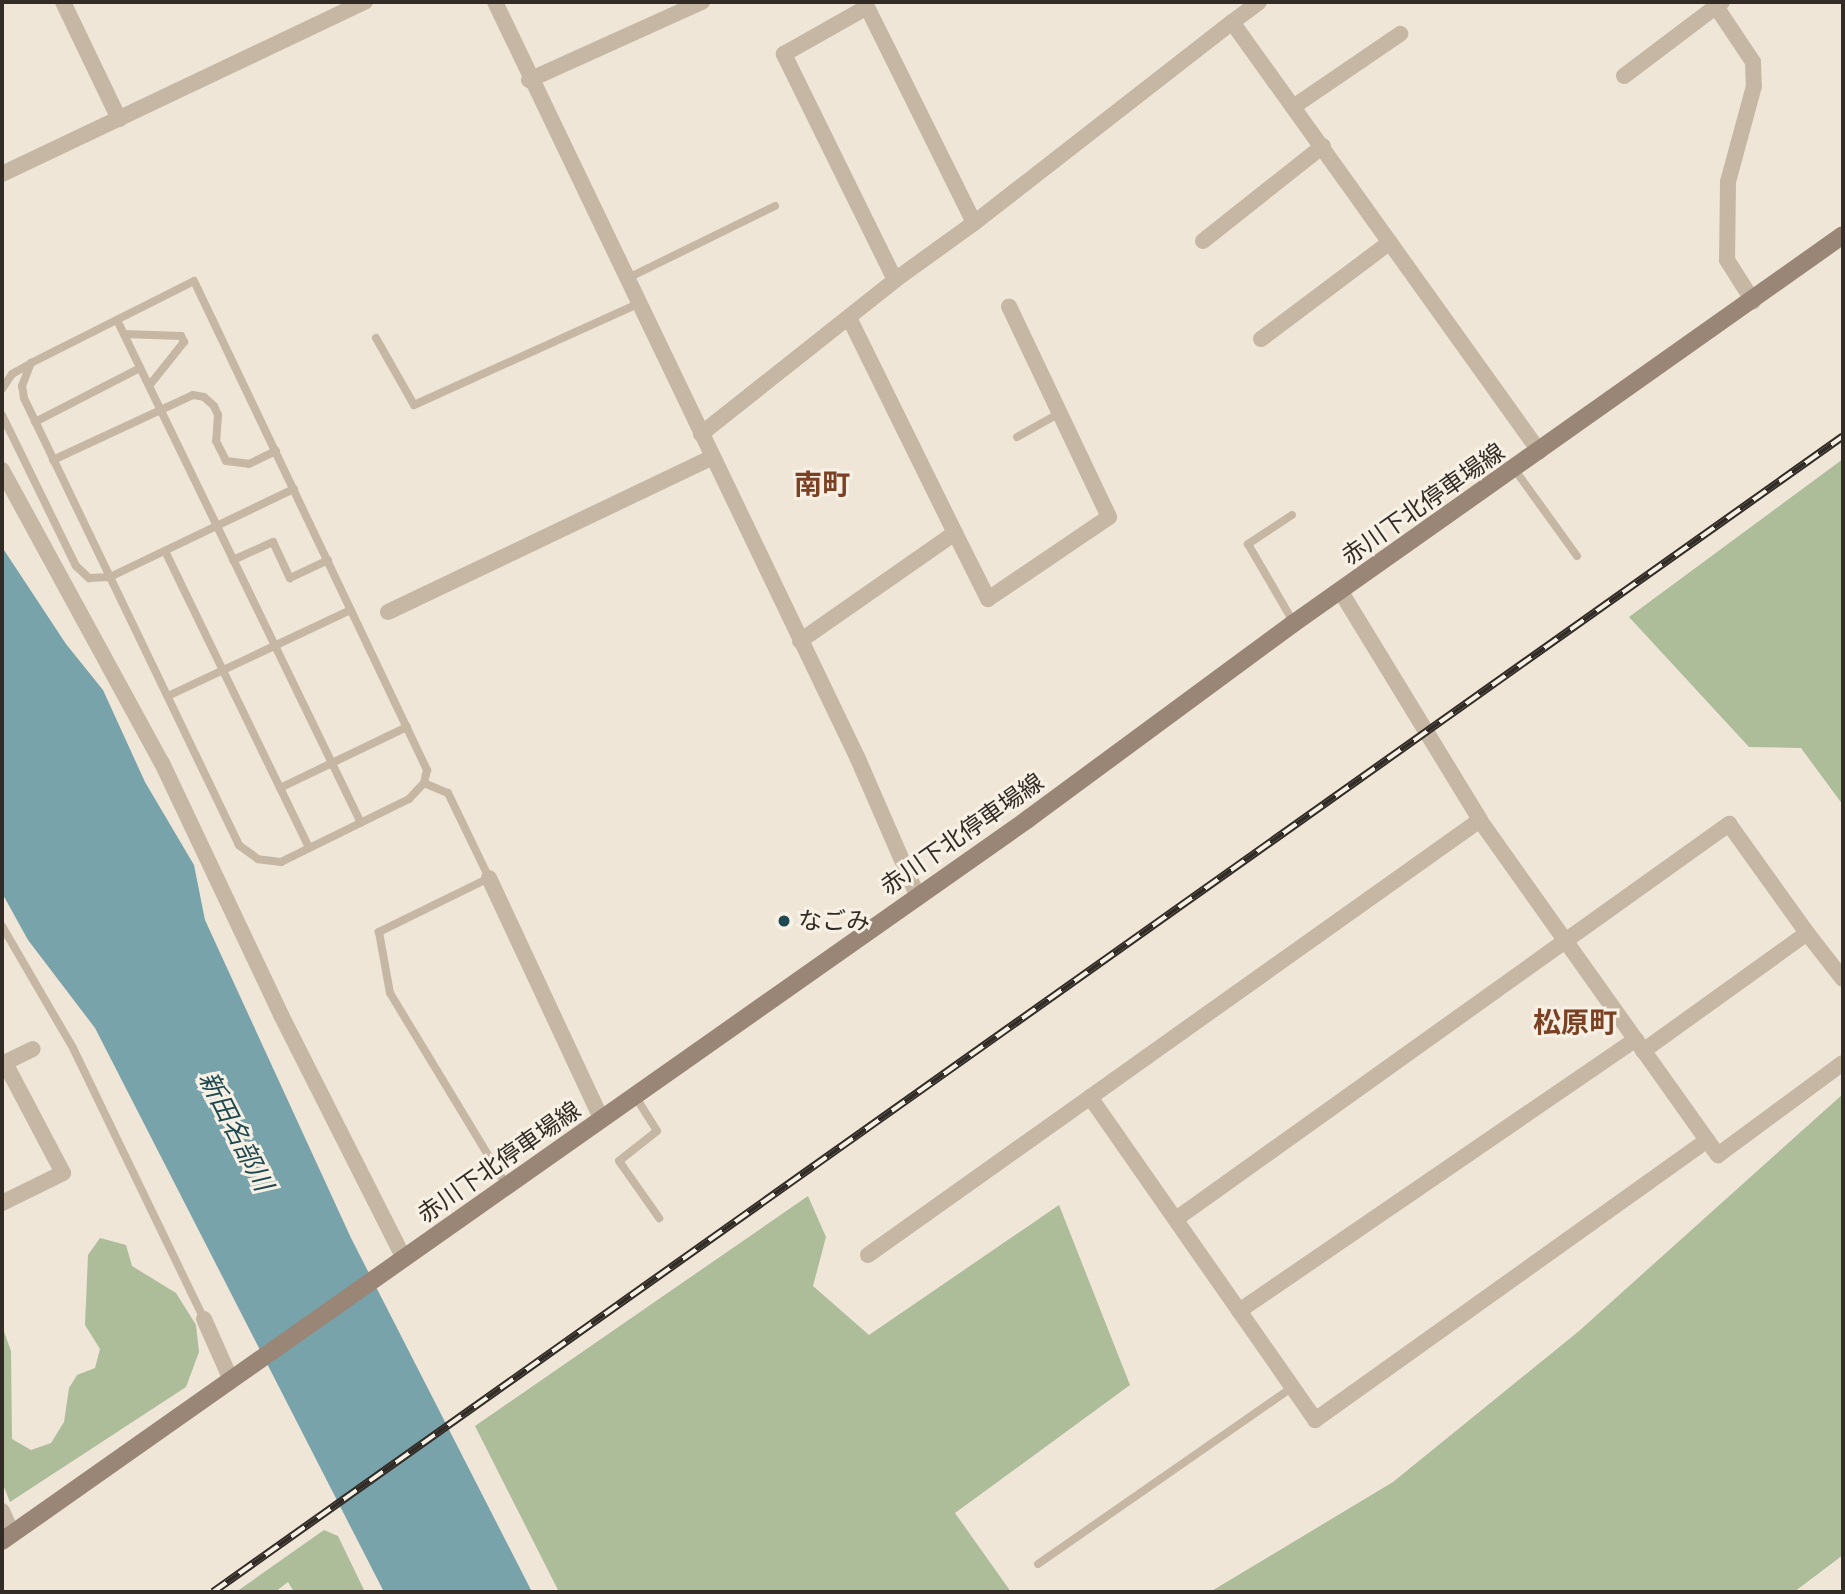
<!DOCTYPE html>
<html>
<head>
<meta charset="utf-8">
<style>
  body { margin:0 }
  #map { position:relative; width:1845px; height:1594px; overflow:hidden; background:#efe6d8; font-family:"IBM Plex Sans","Noto Sans JP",sans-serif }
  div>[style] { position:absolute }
  .green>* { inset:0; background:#adbc99 }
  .water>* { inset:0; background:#79a3aa }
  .service>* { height:8px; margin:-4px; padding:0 4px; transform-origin:4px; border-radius:4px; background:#c6b7a5 }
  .minor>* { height:16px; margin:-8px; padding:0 8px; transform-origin:8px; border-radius:8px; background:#c6b7a5 }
  .secondary>* { height:18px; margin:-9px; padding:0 9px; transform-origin:9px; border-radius:9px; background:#998677 }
  .rail>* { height:8px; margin-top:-4px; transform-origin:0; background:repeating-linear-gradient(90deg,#f7f0e4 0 16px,#322b26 0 32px); box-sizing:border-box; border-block:2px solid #322b26 }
  .dots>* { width:19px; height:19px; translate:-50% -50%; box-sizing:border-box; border:4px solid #f7f0e4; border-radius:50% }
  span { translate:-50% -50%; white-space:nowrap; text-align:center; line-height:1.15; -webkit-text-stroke:6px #f7f0e4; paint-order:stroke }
  .street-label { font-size:24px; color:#322b26 }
  .poi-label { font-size:24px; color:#322b26 }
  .left { translate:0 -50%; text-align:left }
  .water-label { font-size:26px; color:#1e4950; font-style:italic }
  .quarter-label { font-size:28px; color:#7b4124; font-weight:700 }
  .frame { position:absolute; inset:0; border:4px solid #322b26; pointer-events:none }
</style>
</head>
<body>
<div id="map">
  <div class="green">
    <i style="clip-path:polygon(1843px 459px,1843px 805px,1801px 748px,1749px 747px,1629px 617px)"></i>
    <i style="clip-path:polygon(1843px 1094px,1843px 1555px,1794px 1592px,1210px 1592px,1393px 1482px,1579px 1331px)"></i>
    <i style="clip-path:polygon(808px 1196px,826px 1237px,813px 1286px,869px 1335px,1059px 1205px,1130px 1385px,955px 1513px,1011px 1592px,559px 1592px,475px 1426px)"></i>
    <i style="clip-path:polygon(100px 1238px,126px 1245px,132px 1266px,176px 1293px,196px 1325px,199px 1352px,186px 1387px,10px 1502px,2px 1482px,2px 1326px,11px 1351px,12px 1439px,31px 1450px,51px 1443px,64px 1422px,69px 1388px,77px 1375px,95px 1368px,100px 1349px,85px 1325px,88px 1255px)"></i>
    <i style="clip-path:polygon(324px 1530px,338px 1536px,365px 1592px,294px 1592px,288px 1582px,275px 1592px,236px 1592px)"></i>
  </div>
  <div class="water">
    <i style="clip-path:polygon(2px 547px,66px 644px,103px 690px,145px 782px,194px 865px,205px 920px,351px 1238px,532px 1592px,384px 1592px,95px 1028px,28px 940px,2px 893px)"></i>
  </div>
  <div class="service">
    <i style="left:626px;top:279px;width:166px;rotate:-26.1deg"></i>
    <i style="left:194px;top:281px;width:542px;rotate:64.52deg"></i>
    <i style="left:427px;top:770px;width:13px;rotate:103deg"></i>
    <i style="left:424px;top:783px;width:22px;rotate:133deg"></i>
    <i style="left:409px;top:799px;width:143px;rotate:153.8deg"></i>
    <i style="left:281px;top:862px;width:23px;rotate:-173deg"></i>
    <i style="left:258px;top:859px;width:24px;rotate:-144deg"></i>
    <i style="left:239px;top:845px;width:496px;rotate:-115.7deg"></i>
    <i style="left:24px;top:398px;width:12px;rotate:-99deg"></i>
    <i style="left:22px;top:386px;width:25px;rotate:-69deg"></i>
    <i style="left:31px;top:363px;width:182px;rotate:-26.7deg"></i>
    <i style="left:117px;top:320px;width:559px;rotate:64.12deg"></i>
    <i style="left:124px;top:334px;width:57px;rotate:2deg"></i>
    <i style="left:181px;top:336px;width:7px;rotate:63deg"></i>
    <i style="left:184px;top:342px;width:56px;rotate:128.5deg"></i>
    <i style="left:376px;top:338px;width:77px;rotate:60.4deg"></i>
    <i style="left:414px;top:405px;width:246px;rotate:-24.3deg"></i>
    <i style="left:2px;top:389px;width:18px;rotate:-56deg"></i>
    <i style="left:12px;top:374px;width:21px;rotate:-29deg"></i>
    <i style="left:2px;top:415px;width:168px;rotate:63.9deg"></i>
    <i style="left:76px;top:566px;width:18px;rotate:43deg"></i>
    <i style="left:89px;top:578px;width:21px;rotate:-3deg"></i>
    <i style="left:110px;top:577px;width:204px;rotate:-25.6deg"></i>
    <i style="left:35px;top:422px;width:118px;rotate:-27.2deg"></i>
    <i style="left:1017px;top:437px;width:49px;rotate:-29.2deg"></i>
    <i style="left:53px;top:460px;width:154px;rotate:-24.9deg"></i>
    <i style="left:193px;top:395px;width:11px;rotate:10deg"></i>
    <i style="left:204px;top:397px;width:13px;rotate:42deg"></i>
    <i style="left:214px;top:406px;width:10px;rotate:66deg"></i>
    <i style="left:218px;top:415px;width:26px;rotate:94deg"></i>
    <i style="left:216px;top:441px;width:22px;rotate:63deg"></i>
    <i style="left:226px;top:461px;width:23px;rotate:7deg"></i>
    <i style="left:249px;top:464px;width:30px;rotate:-26deg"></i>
    <i style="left:1515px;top:470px;width:106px;rotate:54.2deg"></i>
    <i style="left:1292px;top:515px;width:53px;rotate:146.6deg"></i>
    <i style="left:1248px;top:544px;width:91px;rotate:59.8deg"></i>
    <i style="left:165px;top:551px;width:330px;rotate:64.1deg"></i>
    <i style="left:233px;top:560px;width:44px;rotate:-24.2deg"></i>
    <i style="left:273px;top:542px;width:40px;rotate:65deg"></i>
    <i style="left:290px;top:578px;width:42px;rotate:-25.3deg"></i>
    <i style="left:168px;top:696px;width:202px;rotate:-25.2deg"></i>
    <i style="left:424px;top:783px;width:26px;rotate:23deg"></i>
    <i style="left:448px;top:793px;width:94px;rotate:64.2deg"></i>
    <i style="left:489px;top:878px;width:123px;rotate:153.9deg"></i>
    <i style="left:379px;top:932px;width:62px;rotate:79.8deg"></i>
    <i style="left:390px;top:993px;width:226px;rotate:58.8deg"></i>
    <i style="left:280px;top:788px;width:141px;rotate:-25.7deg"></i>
    <i style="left:2px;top:926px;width:141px;rotate:59.8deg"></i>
    <i style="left:73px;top:1048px;width:301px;rotate:64.2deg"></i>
    <i style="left:635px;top:1096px;width:41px;rotate:57.8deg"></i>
    <i style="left:657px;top:1131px;width:48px;rotate:141.7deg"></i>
    <i style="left:619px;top:1161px;width:70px;rotate:54.9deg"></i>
    <i style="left:1038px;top:1564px;width:310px;rotate:-34.8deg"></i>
  </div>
  <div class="minor">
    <i style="left:63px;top:2px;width:130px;rotate:64.4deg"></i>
    <i style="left:495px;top:2px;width:840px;rotate:64.38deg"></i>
    <i style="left:858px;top:759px;width:148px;rotate:66.5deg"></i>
    <i style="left:1259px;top:2px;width:34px;rotate:143deg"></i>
    <i style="left:1232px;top:22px;width:528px;rotate:54.41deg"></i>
    <i style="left:1713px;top:2px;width:72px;rotate:56.3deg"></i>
    <i style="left:1753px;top:62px;width:24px;rotate:88deg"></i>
    <i style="left:1754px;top:86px;width:99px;rotate:105.2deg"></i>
    <i style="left:1728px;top:182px;width:78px;rotate:90.7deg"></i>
    <i style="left:1727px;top:260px;width:49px;rotate:57.6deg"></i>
    <i style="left:867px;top:7px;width:241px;rotate:63.6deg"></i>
    <i style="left:974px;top:223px;width:97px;rotate:144.2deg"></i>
    <i style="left:895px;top:280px;width:252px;rotate:-116.2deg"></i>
    <i style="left:784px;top:54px;width:95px;rotate:-29.5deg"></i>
    <i style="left:1624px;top:76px;width:123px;rotate:-37.1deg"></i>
    <i style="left:529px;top:80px;width:190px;rotate:-24.3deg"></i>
    <i style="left:1293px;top:107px;width:130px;rotate:-34.3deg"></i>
    <i style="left:2px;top:174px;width:402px;rotate:-25.4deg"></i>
    <i style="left:974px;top:223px;width:327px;rotate:-37.9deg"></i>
    <i style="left:1203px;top:241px;width:153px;rotate:-38.4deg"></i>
    <i style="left:1261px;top:339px;width:161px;rotate:-36.9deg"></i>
    <i style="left:701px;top:434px;width:248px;rotate:-38.4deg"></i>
    <i style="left:2px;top:470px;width:334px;rotate:61.4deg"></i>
    <i style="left:162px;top:763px;width:279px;rotate:64.7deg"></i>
    <i style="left:281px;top:1015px;width:273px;rotate:63.2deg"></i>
    <i style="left:955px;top:533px;width:74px;rotate:63.4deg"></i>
    <i style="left:988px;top:599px;width:146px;rotate:-34.1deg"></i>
    <i style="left:1109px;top:517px;width:233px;rotate:-115.4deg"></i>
    <i style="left:1341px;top:592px;width:267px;rotate:58.6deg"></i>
    <i style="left:1480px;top:820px;width:478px;rotate:144.6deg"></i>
    <i style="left:1090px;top:1097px;width:394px;rotate:55.1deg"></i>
    <i style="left:1315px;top:1420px;width:482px;rotate:-35.5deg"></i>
    <i style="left:1707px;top:1140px;width:392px;rotate:-125.4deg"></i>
    <i style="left:388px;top:612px;width:360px;rotate:-25.5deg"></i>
    <i style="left:800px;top:641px;width:189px;rotate:-34.9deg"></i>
    <i style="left:955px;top:533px;width:240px;rotate:-116.2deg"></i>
    <i style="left:489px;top:878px;width:267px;rotate:65deg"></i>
    <i style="left:1643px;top:1051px;width:202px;rotate:-35.7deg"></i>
    <i style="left:1807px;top:933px;width:58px;rotate:52deg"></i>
    <i style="left:2px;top:1064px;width:34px;rotate:-26deg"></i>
    <i style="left:1707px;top:1140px;width:19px;rotate:54deg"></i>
    <i style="left:1718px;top:1155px;width:155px;rotate:-36.4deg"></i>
    <i style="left:2px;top:1203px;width:68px;rotate:-26.2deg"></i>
    <i style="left:63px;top:1173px;width:124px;rotate:-117.8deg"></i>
    <i style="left:1176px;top:1219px;width:680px;rotate:-35.54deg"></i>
    <i style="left:1729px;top:824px;width:134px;rotate:54.4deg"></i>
    <i style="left:868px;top:1255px;width:272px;rotate:-35.4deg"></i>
    <i style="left:1239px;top:1311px;width:481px;rotate:-34.4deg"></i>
    <i style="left:204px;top:1319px;width:67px;rotate:66.1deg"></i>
    <i style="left:2px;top:1511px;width:24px;rotate:66deg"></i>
  </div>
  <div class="secondary">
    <i style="left:2px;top:1541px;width:1255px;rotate:-35.13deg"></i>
    <i style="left:1028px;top:819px;width:330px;rotate:-36.4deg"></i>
    <i style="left:1294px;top:623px;width:672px;rotate:-35.25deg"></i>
  </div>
  <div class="rail">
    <i style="left:213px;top:1592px;width:1998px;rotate:-35.34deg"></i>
  </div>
  <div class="dots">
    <i style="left:784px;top:921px;background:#1e4950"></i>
  </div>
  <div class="street-label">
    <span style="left:1423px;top:504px;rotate:-35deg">赤川下北停車場線</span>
    <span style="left:962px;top:834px;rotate:-35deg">赤川下北停車場線</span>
    <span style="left:499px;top:1162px;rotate:-35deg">赤川下北停車場線</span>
  </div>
  <div class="poi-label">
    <span class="left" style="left:798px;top:921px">なごみ</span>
  </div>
  <div class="water-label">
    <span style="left:236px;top:1131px;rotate:63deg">新田名部川</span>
  </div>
  <div class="quarter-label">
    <span style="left:822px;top:484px">南町</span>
    <span style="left:1575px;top:1022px">松原町</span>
  </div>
  <div class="frame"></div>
</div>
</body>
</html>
